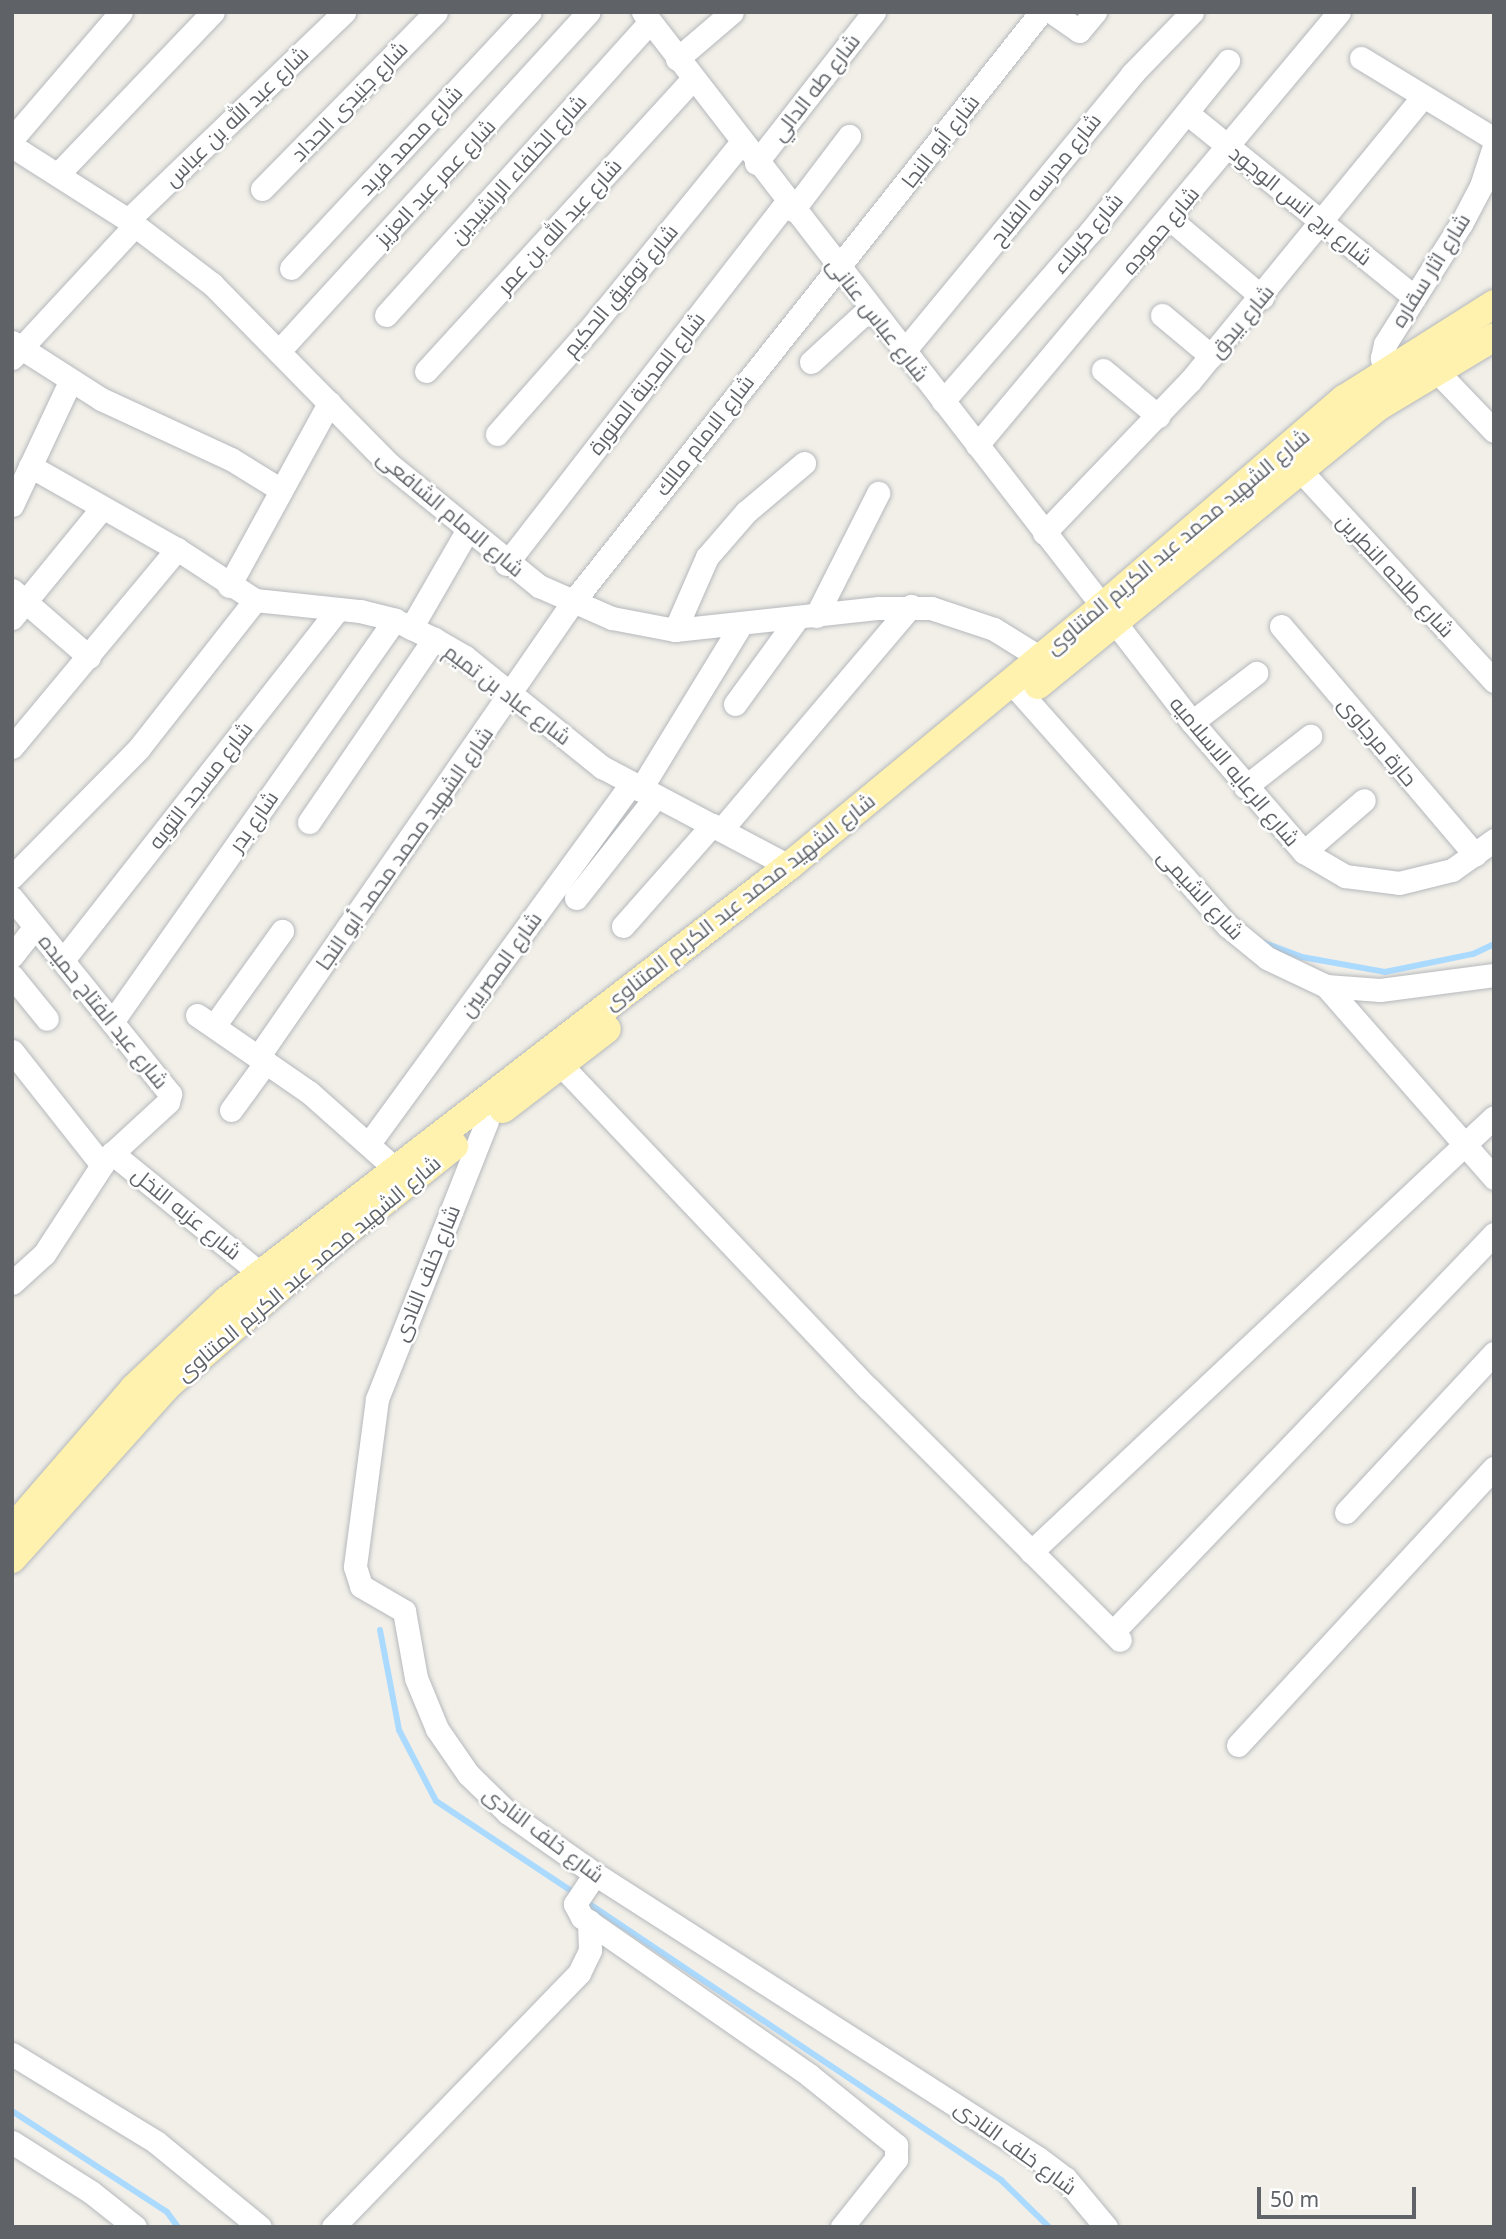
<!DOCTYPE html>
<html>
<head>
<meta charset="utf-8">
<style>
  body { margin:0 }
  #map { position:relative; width:1506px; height:2239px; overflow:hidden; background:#f1efe8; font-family:"Noto Sans",Cairo,sans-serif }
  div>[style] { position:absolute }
  .stream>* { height:6px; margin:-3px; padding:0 3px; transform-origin:3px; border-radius:3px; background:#aadaff }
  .roads { filter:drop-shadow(0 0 2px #b5b8bc) drop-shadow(0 0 2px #b5b8bc) }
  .minor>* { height:23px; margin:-11.5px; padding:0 11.5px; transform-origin:11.5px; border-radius:11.5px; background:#fff }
  .major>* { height:28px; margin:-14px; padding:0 14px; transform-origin:14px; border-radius:14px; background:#fff2af }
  span { translate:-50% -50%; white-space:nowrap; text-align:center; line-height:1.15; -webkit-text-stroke:5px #fff; paint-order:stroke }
  .street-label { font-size:21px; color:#5f6368 }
  .frame { position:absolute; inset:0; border:14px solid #5f6368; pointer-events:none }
  .scale { position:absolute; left:1257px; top:2187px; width:159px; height:32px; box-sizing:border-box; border:4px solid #5f6368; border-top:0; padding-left:9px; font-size:21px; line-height:24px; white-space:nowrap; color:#5f6368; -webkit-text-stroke:5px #fff; paint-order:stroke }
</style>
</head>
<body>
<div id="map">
  <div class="stream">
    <i style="left:1262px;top:942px;width:43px;rotate:20.6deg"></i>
    <i style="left:1302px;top:957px;width:84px;rotate:10.2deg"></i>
    <i style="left:1385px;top:972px;width:90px;rotate:-11.6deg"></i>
    <i style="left:1473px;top:954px;width:23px;rotate:-25deg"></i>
    <i style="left:380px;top:1630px;width:102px;rotate:79.2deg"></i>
    <i style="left:399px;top:1730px;width:80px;rotate:62.5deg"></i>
    <i style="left:436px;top:1801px;width:168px;rotate:33.6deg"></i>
    <i style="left:585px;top:1901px;width:501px;rotate:33.85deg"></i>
    <i style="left:1001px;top:2180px;width:67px;rotate:44.4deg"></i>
    <i style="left:12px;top:2111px;width:185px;rotate:33.1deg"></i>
    <i style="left:167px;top:2212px;width:19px;rotate:54deg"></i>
  </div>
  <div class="roads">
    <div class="minor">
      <i style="left:643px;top:12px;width:897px;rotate:52.29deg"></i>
      <i style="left:1192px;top:722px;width:172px;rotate:49.3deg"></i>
      <i style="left:1304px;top:852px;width:48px;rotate:30.3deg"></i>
      <i style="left:1345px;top:876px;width:54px;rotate:7.4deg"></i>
      <i style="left:1399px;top:883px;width:55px;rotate:-13.8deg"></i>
      <i style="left:1452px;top:870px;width:52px;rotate:-35.5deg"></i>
      <i style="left:1052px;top:12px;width:33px;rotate:35deg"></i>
      <i style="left:1079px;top:31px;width:25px;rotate:-50deg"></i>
      <i style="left:1361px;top:58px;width:156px;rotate:31.3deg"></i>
      <i style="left:677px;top:59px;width:72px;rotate:-40.5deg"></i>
      <i style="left:1187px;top:113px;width:292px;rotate:39deg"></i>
      <i style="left:12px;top:139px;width:167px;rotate:-49.4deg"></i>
      <i style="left:12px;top:146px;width:138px;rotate:32.5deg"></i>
      <i style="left:128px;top:220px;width:106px;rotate:37.3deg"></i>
      <i style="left:212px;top:284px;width:254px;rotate:45.5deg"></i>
      <i style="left:390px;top:465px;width:192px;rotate:39.1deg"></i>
      <i style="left:539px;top:586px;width:80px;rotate:23.7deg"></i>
      <i style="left:612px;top:618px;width:64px;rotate:10.8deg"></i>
      <i style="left:675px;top:630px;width:205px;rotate:-6.2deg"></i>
      <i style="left:879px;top:608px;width:52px"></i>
      <i style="left:931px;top:608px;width:66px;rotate:18.4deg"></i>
      <i style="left:994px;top:629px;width:72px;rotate:31.9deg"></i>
      <i style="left:756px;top:163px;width:192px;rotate:-52deg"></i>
      <i style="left:58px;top:174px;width:224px;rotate:-46.3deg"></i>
      <i style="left:262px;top:189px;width:248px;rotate:-45.5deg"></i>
      <i style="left:793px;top:210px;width:93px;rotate:-52.9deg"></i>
      <i style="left:1170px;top:219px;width:121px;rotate:40.3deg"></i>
      <i style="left:128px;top:220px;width:300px;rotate:-43.9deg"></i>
      <i style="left:291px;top:268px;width:350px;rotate:-47deg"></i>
      <i style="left:386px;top:315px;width:394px;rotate:-48deg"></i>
      <i style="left:1162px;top:315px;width:64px;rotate:39.9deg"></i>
      <i style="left:12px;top:342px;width:106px;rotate:32.6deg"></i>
      <i style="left:101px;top:399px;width:143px;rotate:24.8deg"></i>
      <i style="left:231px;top:459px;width:59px;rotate:31.8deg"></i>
      <i style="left:279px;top:351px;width:459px;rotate:-47.6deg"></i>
      <i style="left:904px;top:351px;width:359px;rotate:-50.5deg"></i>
      <i style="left:1132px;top:74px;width:86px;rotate:-45.9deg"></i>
      <i style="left:12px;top:358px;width:181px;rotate:-47.2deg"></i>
      <i style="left:1426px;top:360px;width:98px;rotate:46.2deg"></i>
      <i style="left:811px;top:362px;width:80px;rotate:-42.5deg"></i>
      <i style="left:1103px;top:370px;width:72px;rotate:39.9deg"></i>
      <i style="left:426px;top:371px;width:394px;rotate:-47.6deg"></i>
      <i style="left:1389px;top:389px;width:32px;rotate:-103deg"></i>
      <i style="left:1382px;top:358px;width:14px;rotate:-78deg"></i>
      <i style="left:1385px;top:344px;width:142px;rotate:-57.7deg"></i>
      <i style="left:1461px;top:224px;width:43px;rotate:-62.2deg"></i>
      <i style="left:1481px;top:186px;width:42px;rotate:-72deg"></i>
      <i style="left:943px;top:401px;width:224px;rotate:-49deg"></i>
      <i style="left:1090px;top:232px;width:220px;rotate:-51.1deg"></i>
      <i style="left:497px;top:434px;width:145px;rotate:-48.6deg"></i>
      <i style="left:593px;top:325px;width:235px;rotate:-50.9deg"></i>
      <i style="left:977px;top:445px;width:564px;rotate:-50.1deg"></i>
      <i style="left:30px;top:466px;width:169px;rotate:29.5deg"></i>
      <i style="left:177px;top:549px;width:93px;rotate:33.2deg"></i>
      <i style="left:255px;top:600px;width:106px;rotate:6deg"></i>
      <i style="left:360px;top:611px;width:36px;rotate:14deg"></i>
      <i style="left:395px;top:620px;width:43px;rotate:26deg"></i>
      <i style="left:434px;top:639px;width:36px;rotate:30deg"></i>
      <i style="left:465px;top:657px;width:176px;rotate:38.8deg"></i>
      <i style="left:602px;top:767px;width:212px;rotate:27.9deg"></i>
      <i style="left:1299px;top:469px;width:288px;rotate:47.4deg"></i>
      <i style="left:12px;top:505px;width:136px;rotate:-64.8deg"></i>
      <i style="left:1044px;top:533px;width:211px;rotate:-46.2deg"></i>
      <i style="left:1190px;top:381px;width:368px;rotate:-50.7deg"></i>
      <i style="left:506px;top:564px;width:458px;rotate:-52.2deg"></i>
      <i style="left:229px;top:586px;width:209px;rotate:-61.3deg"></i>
      <i style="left:12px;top:590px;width:102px;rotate:41deg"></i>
      <i style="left:816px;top:616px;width:138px;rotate:-63.2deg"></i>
      <i style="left:12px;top:618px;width:142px;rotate:-50.7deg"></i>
      <i style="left:1281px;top:626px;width:300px;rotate:49.7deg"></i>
      <i style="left:411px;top:628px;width:112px;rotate:-60deg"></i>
      <i style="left:675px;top:630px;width:80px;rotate:-66.3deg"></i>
      <i style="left:707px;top:557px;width:60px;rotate:-49.1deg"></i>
      <i style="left:746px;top:512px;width:76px;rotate:-40.2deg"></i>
      <i style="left:1011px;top:682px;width:327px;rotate:48.4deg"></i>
      <i style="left:1228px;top:926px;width:50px;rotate:39.4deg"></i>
      <i style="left:1267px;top:958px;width:65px;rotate:25.4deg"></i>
      <i style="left:1326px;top:986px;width:54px;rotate:4.2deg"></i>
      <i style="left:1380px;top:990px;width:115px;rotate:-7.5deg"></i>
      <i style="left:735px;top:704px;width:104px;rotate:-54deg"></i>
      <i style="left:1192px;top:722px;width:81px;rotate:-37.4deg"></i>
      <i style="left:12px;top:747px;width:258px;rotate:-50.2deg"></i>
      <i style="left:1245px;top:787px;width:83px;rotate:-38.1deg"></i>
      <i style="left:640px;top:790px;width:192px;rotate:-58.6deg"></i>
      <i style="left:309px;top:822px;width:222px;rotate:-55.7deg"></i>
      <i style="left:721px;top:830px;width:294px;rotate:-49.7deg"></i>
      <i style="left:1304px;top:852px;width:79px;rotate:-40.9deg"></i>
      <i style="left:12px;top:877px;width:181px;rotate:-45.4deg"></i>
      <i style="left:139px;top:748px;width:188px;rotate:-51.9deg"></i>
      <i style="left:12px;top:898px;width:252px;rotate:51.1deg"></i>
      <i style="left:170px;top:1094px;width:8px;rotate:104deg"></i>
      <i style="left:168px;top:1102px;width:84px;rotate:137.4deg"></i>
      <i style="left:106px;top:1159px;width:113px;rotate:123.1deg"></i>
      <i style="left:44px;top:1254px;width:43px;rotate:137.8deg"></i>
      <i style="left:576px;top:898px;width:127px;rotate:-51.7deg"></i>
      <i style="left:623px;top:926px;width:135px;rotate:-48.6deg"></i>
      <i style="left:12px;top:956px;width:37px;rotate:-52deg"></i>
      <i style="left:63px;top:960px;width:446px;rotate:-51.9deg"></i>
      <i style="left:12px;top:976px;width:55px;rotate:50.9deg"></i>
      <i style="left:1326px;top:986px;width:255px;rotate:48.8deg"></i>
      <i style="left:197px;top:1015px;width:137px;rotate:34.6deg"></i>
      <i style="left:310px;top:1093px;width:132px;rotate:41.6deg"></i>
      <i style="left:112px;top:1022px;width:492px;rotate:-54.9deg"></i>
      <i style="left:214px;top:1026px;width:117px;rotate:-54.4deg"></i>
      <i style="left:12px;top:1051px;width:145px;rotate:51.7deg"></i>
      <i style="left:258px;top:1057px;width:552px;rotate:-55.33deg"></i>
      <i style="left:572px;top:603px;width:754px;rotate:-51.57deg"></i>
      <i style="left:561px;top:1065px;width:446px;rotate:46.5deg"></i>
      <i style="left:868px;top:1388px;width:356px;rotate:45deg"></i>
      <i style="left:231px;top:1110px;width:59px;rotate:-53.9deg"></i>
      <i style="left:487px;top:1121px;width:299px;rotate:111.6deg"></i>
      <i style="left:377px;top:1399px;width:169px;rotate:97.5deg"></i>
      <i style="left:355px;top:1567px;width:20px;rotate:72deg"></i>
      <i style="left:361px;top:1586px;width:50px;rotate:30.2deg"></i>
      <i style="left:404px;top:1611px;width:68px;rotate:79.8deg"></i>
      <i style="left:416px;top:1678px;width:55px;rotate:67.6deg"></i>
      <i style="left:437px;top:1729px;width:55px;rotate:55.4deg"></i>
      <i style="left:468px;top:1774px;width:56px;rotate:44.3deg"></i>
      <i style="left:508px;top:1813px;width:106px;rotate:35deg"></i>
      <i style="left:595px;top:1874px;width:526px;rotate:32.66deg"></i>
      <i style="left:1038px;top:2158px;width:34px;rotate:37deg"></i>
      <i style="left:1065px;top:2178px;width:64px;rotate:50.1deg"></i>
      <i style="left:370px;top:1142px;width:442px;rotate:-53.9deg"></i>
      <i style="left:112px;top:1153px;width:192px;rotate:39.1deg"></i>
      <i style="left:1346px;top:1512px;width:217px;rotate:-47.1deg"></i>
      <i style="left:1031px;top:1552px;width:635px;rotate:-43.21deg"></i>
      <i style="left:1113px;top:1632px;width:551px;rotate:-46.25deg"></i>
      <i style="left:1238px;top:1745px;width:377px;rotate:-47.3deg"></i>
      <i style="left:595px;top:1874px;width:36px;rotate:124deg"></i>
      <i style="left:575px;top:1904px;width:15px;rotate:62deg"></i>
      <i style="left:582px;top:1917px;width:277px;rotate:34.8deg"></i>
      <i style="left:809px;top:2075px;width:112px;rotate:38.8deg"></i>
      <i style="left:896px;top:2145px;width:14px;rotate:90deg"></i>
      <i style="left:896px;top:2159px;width:87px;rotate:128.5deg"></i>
      <i style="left:12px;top:2054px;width:169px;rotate:31.4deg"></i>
      <i style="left:156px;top:2142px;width:134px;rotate:39.3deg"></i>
      <i style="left:12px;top:2142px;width:93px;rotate:32.3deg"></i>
      <i style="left:91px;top:2192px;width:56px;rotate:38.5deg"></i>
      <i style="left:333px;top:2227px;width:354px;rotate:-45.9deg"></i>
      <i style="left:579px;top:1973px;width:25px;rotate:-64deg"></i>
      <i style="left:590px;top:1950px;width:29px;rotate:-92deg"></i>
    </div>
    <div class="major">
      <i style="left:1038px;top:685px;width:437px;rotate:-39.3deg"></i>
      <i style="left:1376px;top:408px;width:138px;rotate:-31deg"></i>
      <i style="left:503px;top:1109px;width:131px;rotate:-37.6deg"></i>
      <i style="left:12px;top:1529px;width:186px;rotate:-49.1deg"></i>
      <i style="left:134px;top:1388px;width:128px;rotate:-43.4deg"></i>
      <i style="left:227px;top:1300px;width:710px;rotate:-37.68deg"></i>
      <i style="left:789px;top:866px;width:406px;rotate:-39.6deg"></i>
      <i style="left:1102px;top:607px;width:319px;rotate:-40.7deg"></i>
      <i style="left:1344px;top:399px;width:178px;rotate:-32.3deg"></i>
      <i style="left:12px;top:1559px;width:232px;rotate:-48.1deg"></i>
      <i style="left:167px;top:1386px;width:208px;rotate:-41.1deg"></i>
      <i style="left:324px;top:1249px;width:166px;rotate:-38.4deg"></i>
    </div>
  </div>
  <div class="street-label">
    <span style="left:815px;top:87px;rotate:-52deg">شارع طه الدالي</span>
    <span style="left:349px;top:101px;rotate:-46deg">شارع جنيدى الحداد</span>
    <span style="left:236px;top:116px;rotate:-44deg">شارع عبد الله بن عباس</span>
    <span style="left:410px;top:140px;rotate:-47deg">شارع محمد فريد</span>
    <span style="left:940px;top:141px;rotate:-52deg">شارع أبو النجا</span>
    <span style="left:518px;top:169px;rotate:-48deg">شارع الخلفاء الراشيدين</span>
    <span style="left:1045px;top:179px;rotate:-51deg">شارع مدرسه الفلاح</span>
    <span style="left:435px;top:182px;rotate:-47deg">شارع عمر عبد العزيز</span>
    <span style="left:1301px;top:205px;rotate:39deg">شارع برج انس الوجود</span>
    <span style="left:559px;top:226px;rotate:-48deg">شارع عبد الله بن عمر</span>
    <span style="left:1160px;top:230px;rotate:-50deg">شارع حموده</span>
    <span style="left:1087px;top:233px;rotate:-50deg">شارع كربلاء</span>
    <span style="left:1430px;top:270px;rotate:-58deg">شارع اثار سقاره</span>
    <span style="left:620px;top:290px;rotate:-50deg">شارع توفيق الحكيم</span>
    <span style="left:878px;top:319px;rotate:52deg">شارع عباس عنانى</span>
    <span style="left:1241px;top:321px;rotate:-50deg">شارع بيدق</span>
    <span style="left:646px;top:383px;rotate:-52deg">شارع المدينة المنورة</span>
    <span style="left:704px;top:435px;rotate:-52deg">شارع الامام مالك</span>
    <span style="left:451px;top:513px;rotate:40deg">شارع الامام الشافعى</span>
    <span style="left:1177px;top:541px;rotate:-40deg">شارع الشهيد محمد عبد الكريم المتناوى</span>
    <span style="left:1396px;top:575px;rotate:47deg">شارع طلحه النطرين</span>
    <span style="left:508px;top:694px;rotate:37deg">شارع عباد بن تميم</span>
    <span style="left:1378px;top:741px;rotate:50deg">حارة مرجاوى</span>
    <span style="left:1235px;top:771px;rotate:50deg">شارع الرعايه الاسلاميه</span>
    <span style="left:200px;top:785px;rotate:-52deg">شارع مسجد التوبه</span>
    <span style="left:253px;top:821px;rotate:-55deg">شارع بدر</span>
    <span style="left:404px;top:848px;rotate:-55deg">شارع الشهيد محمد محمد أبو النجا</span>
    <span style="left:1201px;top:894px;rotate:47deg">شارع الشيمى</span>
    <span style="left:739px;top:901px;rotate:-38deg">شارع الشهيد محمد عبد الكريم المتناوى</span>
    <span style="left:500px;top:964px;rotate:-54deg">شارع المصريين</span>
    <span style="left:104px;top:1011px;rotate:51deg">شارع عبد الفتاح حميده</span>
    <span style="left:187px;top:1213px;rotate:39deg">شارع عزبه النخل</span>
    <span style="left:308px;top:1268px;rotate:-40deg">شارع الشهيد محمد عبد الكريم المتناوى</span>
    <span style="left:426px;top:1273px;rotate:-68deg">شارع خلف النادى</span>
    <span style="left:544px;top:1834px;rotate:37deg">شارع خلف النادى</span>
    <span style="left:1016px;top:2147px;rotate:36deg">شارع خلف النادى</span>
  </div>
  <div class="frame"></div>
  <div class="scale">50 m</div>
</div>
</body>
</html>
